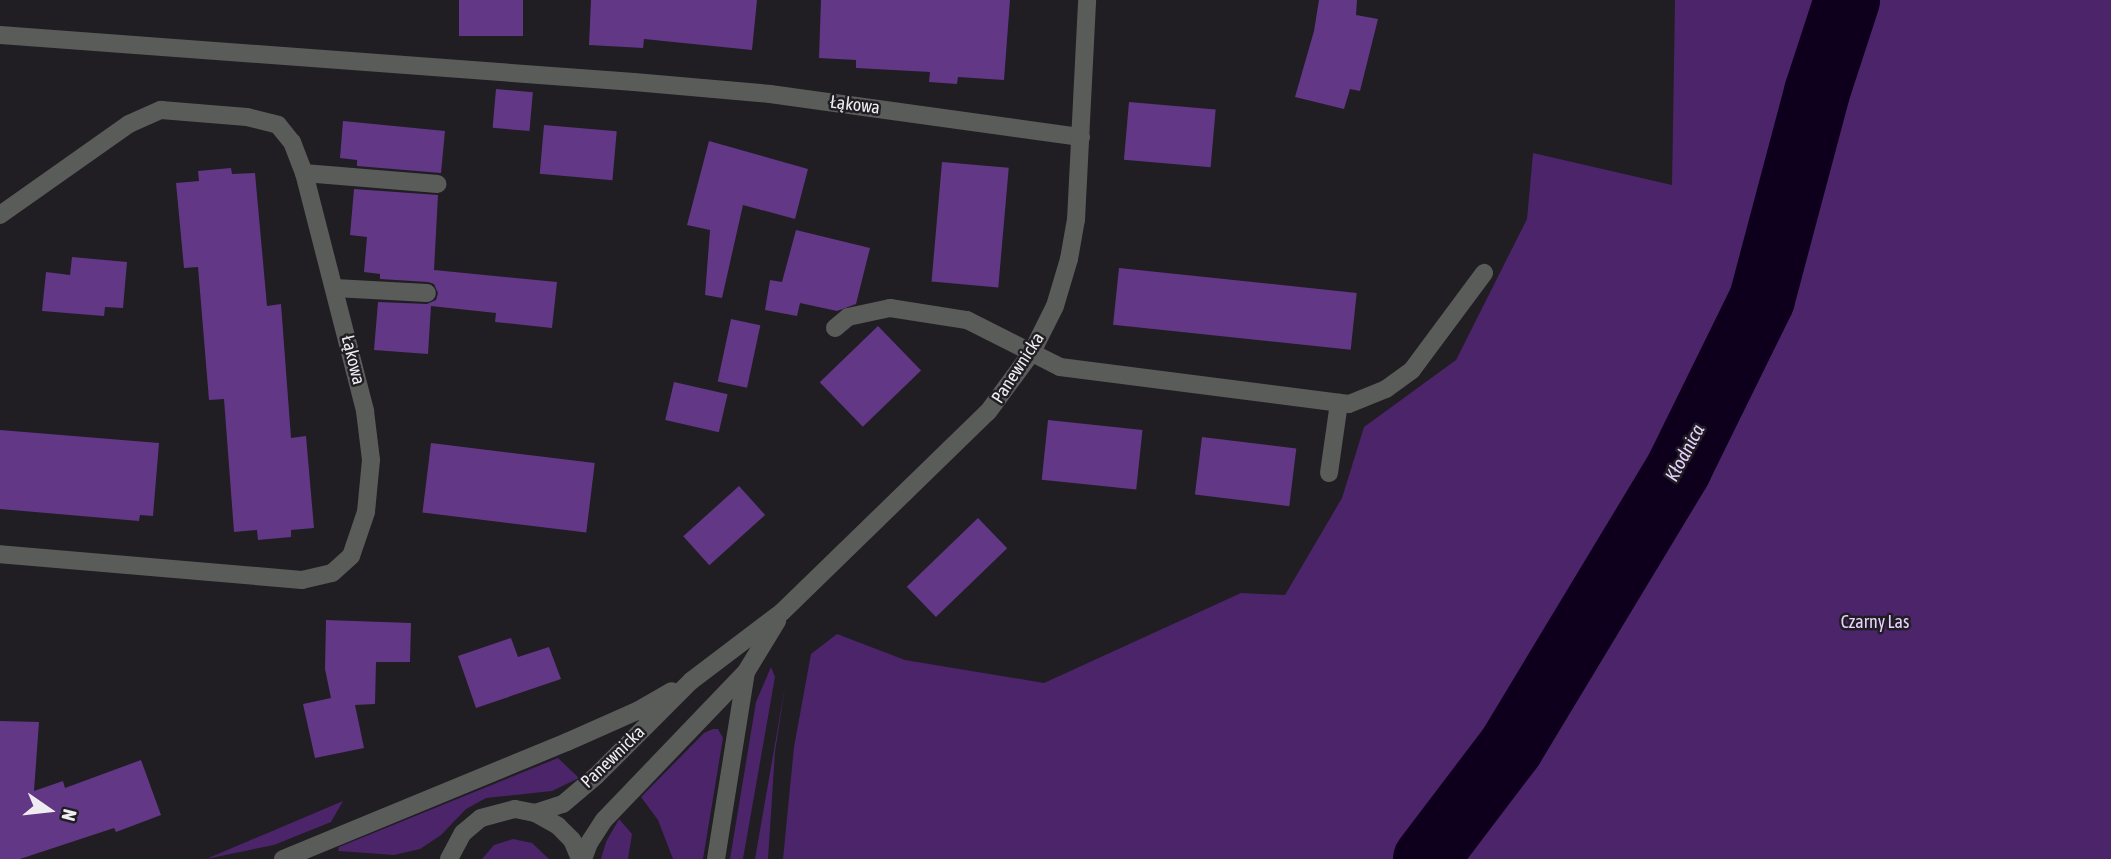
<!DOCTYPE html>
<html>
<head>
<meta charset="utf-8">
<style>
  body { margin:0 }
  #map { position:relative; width:2111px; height:859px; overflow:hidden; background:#201d23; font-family:"Asap Condensed",sans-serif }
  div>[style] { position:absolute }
  .green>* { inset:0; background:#4b246a }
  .river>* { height:66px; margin:-33px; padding:0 33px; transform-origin:33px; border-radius:33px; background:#0e001d }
  .building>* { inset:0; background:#623786; transform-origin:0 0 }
  .minor>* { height:18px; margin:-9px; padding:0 9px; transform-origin:9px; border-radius:9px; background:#595c59 }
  span { translate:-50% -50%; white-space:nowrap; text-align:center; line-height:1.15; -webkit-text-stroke:5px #201d23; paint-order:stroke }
  .street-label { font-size:18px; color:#efecf1 }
  .park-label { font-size:18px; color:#e8d2ff }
  .water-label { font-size:19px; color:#e7d2ff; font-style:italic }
  .north { position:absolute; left:14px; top:775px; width:70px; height:70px; -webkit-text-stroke:5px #201d23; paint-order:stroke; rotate:104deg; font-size:19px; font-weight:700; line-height:28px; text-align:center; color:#efecf1 }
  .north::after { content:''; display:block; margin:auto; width:24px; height:32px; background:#efecf1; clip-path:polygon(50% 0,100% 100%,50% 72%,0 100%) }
</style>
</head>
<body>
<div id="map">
  <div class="green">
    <i style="clip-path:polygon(1675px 0,1837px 0,1751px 292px,1665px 459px,1499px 740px,1399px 859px,783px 859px,794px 747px,811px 654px,837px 634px,905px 660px,1044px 683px,1241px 593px,1285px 595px,1342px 498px,1364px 427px,1456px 360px,1527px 219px,1533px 153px,1672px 185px)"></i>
    <i style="clip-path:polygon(1863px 0,2111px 0,2111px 859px,1438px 859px,1518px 754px,1689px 472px,1768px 302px)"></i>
    <i style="clip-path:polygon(771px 667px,775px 677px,743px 859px,730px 859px,756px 702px)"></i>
    <i style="clip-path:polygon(786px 681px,775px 752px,768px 859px,755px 859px)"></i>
    <i style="clip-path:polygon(713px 729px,718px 729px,723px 738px,703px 859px,673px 859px,658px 820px,641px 797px,704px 733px)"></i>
    <i style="clip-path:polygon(558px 758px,579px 778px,552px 791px,486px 798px,466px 809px,441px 835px,420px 849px,394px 855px,338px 851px,339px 847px)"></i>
    <i style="clip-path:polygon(343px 801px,331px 822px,274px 845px,206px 859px)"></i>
    <i style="clip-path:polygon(619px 819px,632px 834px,628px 859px,601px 859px,606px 842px)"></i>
    <i style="clip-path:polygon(513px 839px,532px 843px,549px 859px,482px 859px,494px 845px)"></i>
  </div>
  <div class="river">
    <i style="left:1426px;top:859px;width:141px;rotate:-52.8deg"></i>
    <i style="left:1511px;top:747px;width:326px;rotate:-58.9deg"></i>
    <i style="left:1679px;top:468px;width:188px;rotate:-63.8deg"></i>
    <i style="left:1762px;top:299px;width:214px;rotate:-75.1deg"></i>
    <i style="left:1817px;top:92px;width:97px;rotate:-71.9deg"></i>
  </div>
  <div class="building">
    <i style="left:459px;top:0;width:64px;height:36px"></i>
    <i style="clip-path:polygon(591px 0,757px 0,752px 50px,644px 39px,643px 48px,589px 45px)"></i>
    <i style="clip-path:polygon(821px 0,1010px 0,1004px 80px,958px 77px,957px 84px,929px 82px,930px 72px,856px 68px,856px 60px,819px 58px)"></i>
    <i style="clip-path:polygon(1319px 0,1357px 0,1356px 15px,1378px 19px,1360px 91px,1350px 89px,1344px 109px,1295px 97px,1314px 31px)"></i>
    <i style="left:496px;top:89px;width:37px;height:39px;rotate:5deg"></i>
    <i style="left:1129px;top:102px;width:87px;height:58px;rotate:5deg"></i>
    <i style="clip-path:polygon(343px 121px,445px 131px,441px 173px,357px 166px,357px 160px,340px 158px)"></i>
    <i style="left:544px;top:125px;width:73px;height:49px;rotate:5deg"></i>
    <i style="clip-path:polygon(709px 141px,808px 169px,795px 219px,743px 205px,722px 298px,705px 295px,710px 230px,687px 225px)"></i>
    <i style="left:942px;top:162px;width:67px;height:120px;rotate:5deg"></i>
    <i style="clip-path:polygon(231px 168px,232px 174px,255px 173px,267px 306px,281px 304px,291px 438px,306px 436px,314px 528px,291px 530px,291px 537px,258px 540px,257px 530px,234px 532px,224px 399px,209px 400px,198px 267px,184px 268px,176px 183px,199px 181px,198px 171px)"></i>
    <i style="clip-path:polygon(354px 189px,438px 195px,434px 270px,557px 282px,552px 328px,495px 322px,496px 313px,431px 306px,428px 354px,374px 350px,378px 302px,427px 304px,436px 300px,438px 293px,434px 284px,428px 282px,380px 279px,380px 274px,364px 272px,367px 237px,350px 235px)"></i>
    <i style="clip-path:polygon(796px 230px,870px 248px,856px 304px,837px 311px,800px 303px,797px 316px,765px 310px,770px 280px,782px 282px)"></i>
    <i style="clip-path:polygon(72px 257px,127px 262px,123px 308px,105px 307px,104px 316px,42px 311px,46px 272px,70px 275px)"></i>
    <i style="left:1119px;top:268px;width:239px;height:57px;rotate:6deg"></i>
    <i style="left:731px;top:319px;width:30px;height:64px;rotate:12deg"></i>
    <i style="left:878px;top:326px;width:62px;height:81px;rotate:46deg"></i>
    <i style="left:674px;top:382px;width:55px;height:39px;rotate:13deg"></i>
    <i style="left:1048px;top:420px;width:95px;height:60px;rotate:6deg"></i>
    <i style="clip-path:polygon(0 430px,159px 443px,153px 516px,140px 515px,139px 521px,0 509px)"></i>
    <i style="left:1202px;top:437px;width:95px;height:58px;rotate:7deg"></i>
    <i style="left:431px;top:443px;width:165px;height:70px;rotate:7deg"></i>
    <i style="left:739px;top:486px;width:39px;height:75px;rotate:48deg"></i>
    <i style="left:978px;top:518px;width:42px;height:99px;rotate:46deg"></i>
    <i style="clip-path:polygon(326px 620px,411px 623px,410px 662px,376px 662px,375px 704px,355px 705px,364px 748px,315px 758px,303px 704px,331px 698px,325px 669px)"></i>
    <i style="clip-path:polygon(511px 638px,518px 657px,549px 647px,561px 679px,476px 708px,458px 656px)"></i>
    <i style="clip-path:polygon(0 721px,39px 722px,34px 791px,63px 781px,65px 788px,141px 760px,161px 815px,116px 832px,114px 828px,20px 859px,0 859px)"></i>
  </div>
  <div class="minor">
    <i style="left:0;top:35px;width:636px;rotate:4.24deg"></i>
    <i style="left:634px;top:82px;width:137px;rotate:5deg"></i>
    <i style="left:770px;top:94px;width:314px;rotate:7.9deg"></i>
    <i style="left:304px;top:173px;width:134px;rotate:4.7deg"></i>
    <i style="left:0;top:215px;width:158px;rotate:-35.2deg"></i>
    <i style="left:129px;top:124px;width:35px;rotate:-24deg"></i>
    <i style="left:161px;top:110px;width:86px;rotate:4.7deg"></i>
    <i style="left:247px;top:117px;width:32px;rotate:14deg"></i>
    <i style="left:278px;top:125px;width:22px;rotate:51deg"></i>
    <i style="left:292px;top:142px;width:33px;rotate:69deg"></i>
    <i style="left:304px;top:173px;width:246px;rotate:75.6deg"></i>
    <i style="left:365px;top:411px;width:49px;rotate:83deg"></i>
    <i style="left:371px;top:460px;width:52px;rotate:95.5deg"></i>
    <i style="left:366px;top:512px;width:46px;rotate:108.8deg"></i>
    <i style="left:351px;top:556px;width:25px;rotate:138deg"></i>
    <i style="left:332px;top:573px;width:31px;rotate:167deg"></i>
    <i style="left:302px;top:580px;width:303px;rotate:-175.1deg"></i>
    <i style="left:335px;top:288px;width:92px;rotate:3.1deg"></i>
    <i style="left:835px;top:328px;width:17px;rotate:-40deg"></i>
    <i style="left:848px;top:317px;width:43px;rotate:-12.1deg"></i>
    <i style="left:890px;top:308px;width:78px;rotate:8.9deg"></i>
    <i style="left:967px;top:320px;width:104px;rotate:26.8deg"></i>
    <i style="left:1060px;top:367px;width:291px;rotate:7.3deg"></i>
    <i style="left:1349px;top:404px;width:40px;rotate:-22deg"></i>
    <i style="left:1386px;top:389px;width:32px;rotate:-36deg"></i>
    <i style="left:1412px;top:370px;width:121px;rotate:-53.4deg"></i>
    <i style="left:1329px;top:473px;width:71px;rotate:-81.9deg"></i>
    <i style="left:535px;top:813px;width:29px;rotate:-18deg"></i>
    <i style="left:563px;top:804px;width:43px;rotate:-40.3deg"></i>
    <i style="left:596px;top:776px;width:134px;rotate:-45deg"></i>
    <i style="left:691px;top:681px;width:114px;rotate:-37.2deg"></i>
    <i style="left:782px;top:612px;width:287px;rotate:-44.2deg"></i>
    <i style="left:988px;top:412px;width:74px;rotate:-53.7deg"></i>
    <i style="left:1032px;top:352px;width:51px;rotate:-63.4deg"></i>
    <i style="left:1055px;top:306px;width:49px;rotate:-73.4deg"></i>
    <i style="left:1069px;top:259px;width:40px;rotate:-80deg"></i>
    <i style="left:1076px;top:220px;width:220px;rotate:-87.1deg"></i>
    <i style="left:283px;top:859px;width:307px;rotate:-22.4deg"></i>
    <i style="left:567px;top:742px;width:77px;rotate:-23.9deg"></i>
    <i style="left:637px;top:711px;width:40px;rotate:-29.7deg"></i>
    <i style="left:449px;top:859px;width:30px;rotate:-62deg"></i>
    <i style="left:463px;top:833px;width:23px;rotate:-40deg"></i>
    <i style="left:481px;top:818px;width:35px;rotate:-15deg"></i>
    <i style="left:515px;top:809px;width:20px;rotate:11deg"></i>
    <i style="left:535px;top:813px;width:26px;rotate:29deg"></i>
    <i style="left:558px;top:826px;width:20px;rotate:45deg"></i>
    <i style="left:572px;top:840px;width:21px;rotate:67deg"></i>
    <i style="left:583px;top:859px;width:17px;rotate:-69deg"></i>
    <i style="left:589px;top:843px;width:27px;rotate:-57deg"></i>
    <i style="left:604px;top:820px;width:205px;rotate:-46.2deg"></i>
    <i style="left:746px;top:672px;width:60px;rotate:-58.7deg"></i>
    <i style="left:716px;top:859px;width:189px;rotate:-80.9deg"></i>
  </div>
  <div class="street-label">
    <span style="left:855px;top:105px;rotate:7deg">Łąkowa</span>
    <span style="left:353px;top:360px;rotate:76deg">Łąkowa</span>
    <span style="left:1018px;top:368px;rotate:-57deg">Panewnicka</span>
    <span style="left:613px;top:757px;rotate:-44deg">Panewnicka</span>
  </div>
  <div class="park-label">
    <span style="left:1875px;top:622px">Czarny Las</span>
  </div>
  <div class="water-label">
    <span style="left:1685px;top:453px;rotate:-62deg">Kłodnica</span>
  </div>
  <div class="north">N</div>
</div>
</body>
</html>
